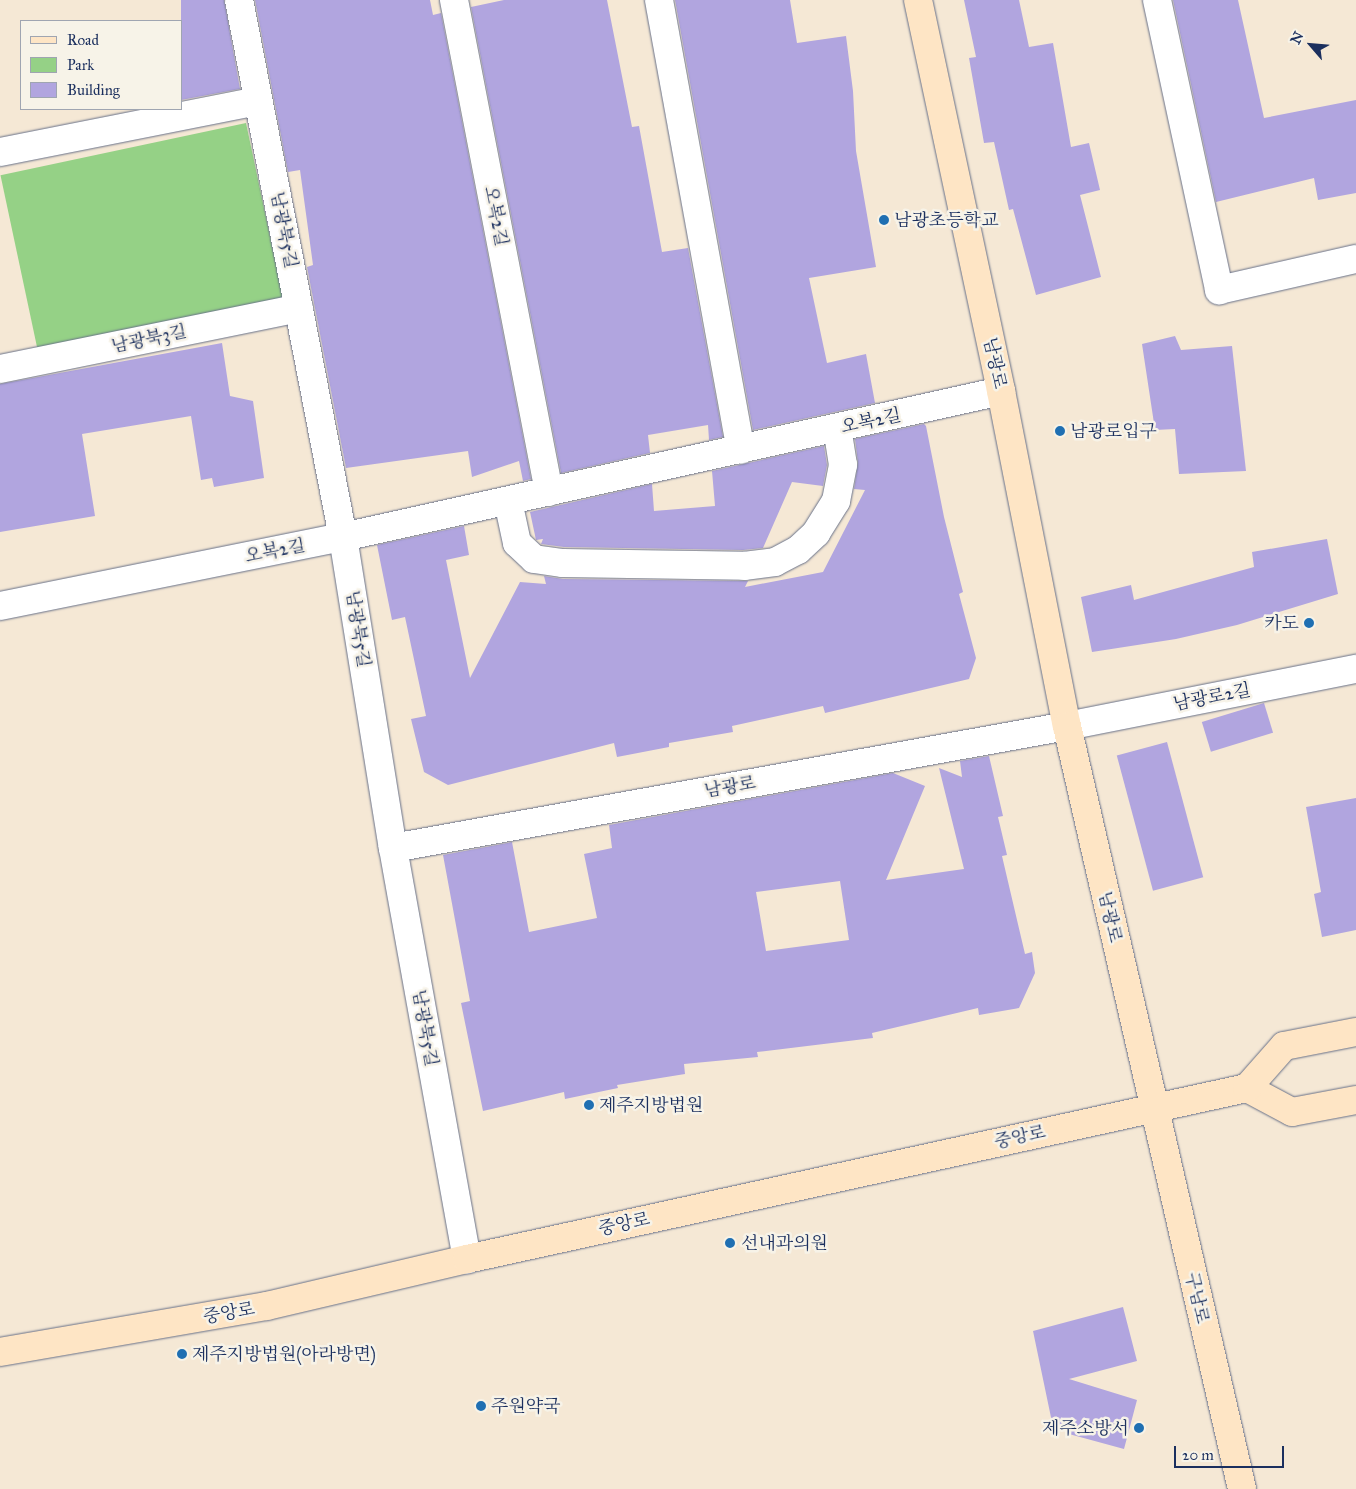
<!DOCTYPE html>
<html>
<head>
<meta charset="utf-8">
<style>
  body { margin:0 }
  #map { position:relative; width:1356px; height:1489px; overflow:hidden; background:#f5e8d5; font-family:"IM FELL Great Primer","Noto Serif KR",serif }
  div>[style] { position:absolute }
  .green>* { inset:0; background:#95d186; transform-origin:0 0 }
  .building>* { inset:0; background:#b1a5df; transform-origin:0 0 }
  .roads { filter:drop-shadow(0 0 1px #677088) drop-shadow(0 0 1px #677088) }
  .minor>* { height:28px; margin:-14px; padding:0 14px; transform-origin:14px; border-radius:14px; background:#fff }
  .secondary>* { height:28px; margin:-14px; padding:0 14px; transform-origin:14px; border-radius:14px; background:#fee5c5 }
  .dots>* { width:14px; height:14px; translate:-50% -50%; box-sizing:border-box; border:2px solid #f7f3e8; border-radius:50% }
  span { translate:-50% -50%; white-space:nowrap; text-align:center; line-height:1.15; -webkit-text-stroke:5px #f7f3e8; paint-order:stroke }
  .street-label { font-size:18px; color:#1b2f5e }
  .poi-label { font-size:18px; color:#1b2f5e }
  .left { translate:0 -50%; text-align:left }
  .right { translate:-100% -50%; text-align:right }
  .legend { position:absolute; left:20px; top:20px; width:162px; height:90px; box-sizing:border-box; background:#f7f3e8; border:1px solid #9fa5b1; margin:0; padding:6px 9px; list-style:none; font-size:15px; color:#1b2f5e }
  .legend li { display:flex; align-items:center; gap:10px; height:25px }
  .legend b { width:25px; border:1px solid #9fa5b1 }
  .north { position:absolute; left:1286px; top:20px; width:50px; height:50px; -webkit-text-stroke:4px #f7f3e8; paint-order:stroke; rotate:297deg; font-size:14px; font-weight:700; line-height:20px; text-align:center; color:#1b2f5e }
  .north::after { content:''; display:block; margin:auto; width:18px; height:22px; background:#1b2f5e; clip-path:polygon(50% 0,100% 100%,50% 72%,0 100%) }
  .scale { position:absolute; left:1174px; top:1446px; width:110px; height:22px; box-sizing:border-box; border:2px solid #1b2f5e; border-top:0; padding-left:6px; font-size:15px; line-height:18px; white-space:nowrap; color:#1b2f5e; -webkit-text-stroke:4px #f7f3e8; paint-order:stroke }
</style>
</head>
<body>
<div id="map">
  <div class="green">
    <i style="left:246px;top:123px;width:179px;height:251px;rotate:78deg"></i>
  </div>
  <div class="building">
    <i style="clip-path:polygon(181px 0,224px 0,240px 89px,181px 100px)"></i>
    <i style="clip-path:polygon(255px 0,430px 0,433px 15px,441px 13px,531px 479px,523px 481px,519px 461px,472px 477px,468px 451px,346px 468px,307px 267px,313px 265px,300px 170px,288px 172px)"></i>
    <i style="clip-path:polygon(504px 0,607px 0,632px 127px,639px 126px,662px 252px,688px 248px,723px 437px,709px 440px,708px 425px,648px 435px,650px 453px,561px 473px,471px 7px)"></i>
    <i style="clip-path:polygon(675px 0,790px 0,797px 43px,846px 36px,853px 91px,856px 151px,876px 267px,809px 278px,827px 363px,866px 354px,875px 403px,753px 430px)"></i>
    <i style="clip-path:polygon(964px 0,1019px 0,1029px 47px,1053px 43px,1071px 147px,1089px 143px,1100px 190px,1080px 195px,1101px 277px,1036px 295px,1013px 209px,1009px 210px,994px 142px,984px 143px,969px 58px,976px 57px)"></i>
    <i style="clip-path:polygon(1173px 0,1238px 0,1264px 118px,1356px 100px,1356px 193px,1318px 200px,1314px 178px,1216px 202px)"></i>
    <i style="clip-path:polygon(1175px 336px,1181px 350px,1232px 346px,1246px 471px,1179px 474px,1175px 429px,1155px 430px,1142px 344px)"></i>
    <i style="clip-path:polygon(222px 343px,230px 396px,253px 401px,264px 478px,214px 487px,212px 478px,201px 480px,191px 416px,82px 434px,95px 516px,0 532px,0 384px)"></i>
    <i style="clip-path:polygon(924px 424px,926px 426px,944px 517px,963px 592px,959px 594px,976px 658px,969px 679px,825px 713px,823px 706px,732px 726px,733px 732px,669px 743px,669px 747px,617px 757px,614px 743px,448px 785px,424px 772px,411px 719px,426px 716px,405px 617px,392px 620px,377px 545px,464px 526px,469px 555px,446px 560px,470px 678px,520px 582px,546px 584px,544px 576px,563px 579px,748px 581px,745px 587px,823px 572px,865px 490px,854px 489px,858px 463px,855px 439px)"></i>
    <i style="clip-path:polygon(824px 446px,827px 465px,823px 486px,792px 482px,763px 548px,743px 550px,564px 547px,541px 544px,543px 539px,536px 540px,530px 512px,652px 484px,654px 511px,715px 506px,712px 471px)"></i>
    <i style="clip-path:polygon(1327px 539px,1338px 594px,1237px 625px,1176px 639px,1092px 652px,1081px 597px,1131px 585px,1134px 600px,1254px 567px,1252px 552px)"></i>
    <i style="left:1264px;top:703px;width:31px;height:65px;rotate:73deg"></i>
    <i style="left:1167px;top:742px;width:140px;height:52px;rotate:75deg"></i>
    <i style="clip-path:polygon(evenodd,989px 756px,1003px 816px,998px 817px,1007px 855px,1002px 856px,1025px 954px,1032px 952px,1035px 973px,1019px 1008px,979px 1015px,978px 1008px,872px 1033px,873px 1038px,757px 1052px,758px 1057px,684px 1064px,685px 1074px,617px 1085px,618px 1088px,565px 1099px,564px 1092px,483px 1111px,461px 1003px,470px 1001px,443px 855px,512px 842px,529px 932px,597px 918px,584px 854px,612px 848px,609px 825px,893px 773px,925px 786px,886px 880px,964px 869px,939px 768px,962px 777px,960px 761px,989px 756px,840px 881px,849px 940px,766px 951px,756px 892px,840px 881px)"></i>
    <i style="clip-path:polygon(1356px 798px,1356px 930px,1322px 937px,1314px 894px,1321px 892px,1306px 807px)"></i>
    <i style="clip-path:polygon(1123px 1307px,1137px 1361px,1069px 1379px,1137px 1400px,1124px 1449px,1069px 1434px,1066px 1424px,1053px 1427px,1033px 1331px)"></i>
  </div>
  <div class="roads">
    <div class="minor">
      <i style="left:239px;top:0;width:547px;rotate:79.04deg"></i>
      <i style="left:343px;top:537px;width:315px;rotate:80.9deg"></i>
      <i style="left:393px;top:848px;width:418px;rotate:79.8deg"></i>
      <i style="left:454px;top:0;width:501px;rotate:79.07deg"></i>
      <i style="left:659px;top:0;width:457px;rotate:79.7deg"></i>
      <i style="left:1157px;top:0;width:297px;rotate:77.9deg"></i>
      <i style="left:1219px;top:290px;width:140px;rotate:-12.8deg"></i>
      <i style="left:0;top:152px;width:263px;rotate:-11.2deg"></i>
      <i style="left:0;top:369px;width:305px;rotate:-11.5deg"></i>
      <i style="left:508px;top:501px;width:43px;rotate:77.9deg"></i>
      <i style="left:517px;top:543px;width:23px;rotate:43deg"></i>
      <i style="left:534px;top:559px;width:29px;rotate:8deg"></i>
      <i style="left:563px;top:563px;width:181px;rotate:0.9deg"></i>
      <i style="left:744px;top:566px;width:31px;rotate:-7deg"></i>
      <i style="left:775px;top:562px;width:26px;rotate:-28deg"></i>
      <i style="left:798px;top:550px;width:25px;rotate:-43deg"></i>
      <i style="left:816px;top:533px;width:38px;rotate:-58deg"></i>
      <i style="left:836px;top:501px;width:37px;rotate:-79deg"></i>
      <i style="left:843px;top:465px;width:37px;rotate:-99deg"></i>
      <i style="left:0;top:606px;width:350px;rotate:-11.4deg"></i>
      <i style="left:343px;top:537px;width:674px;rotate:-12.51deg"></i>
      <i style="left:393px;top:848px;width:685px;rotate:-10.26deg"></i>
      <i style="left:1067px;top:726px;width:295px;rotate:-11.2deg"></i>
    </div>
    <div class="secondary">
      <i style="left:918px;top:0;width:400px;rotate:78deg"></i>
      <i style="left:1001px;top:391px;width:341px;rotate:78.9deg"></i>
      <i style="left:1067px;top:726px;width:783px;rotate:77.08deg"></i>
      <i style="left:1247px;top:1088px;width:51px;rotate:28.1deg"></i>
      <i style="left:1292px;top:1112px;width:65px;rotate:-10.6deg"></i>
      <i style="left:0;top:1352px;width:271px;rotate:-9.8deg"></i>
      <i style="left:267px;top:1306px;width:205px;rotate:-13.2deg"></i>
      <i style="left:467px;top:1259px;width:799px;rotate:-12.37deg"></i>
      <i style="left:1247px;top:1088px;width:56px;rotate:-48.6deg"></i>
      <i style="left:1284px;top:1046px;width:73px;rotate:-11deg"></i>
    </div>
  </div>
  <div class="dots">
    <i style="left:884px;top:220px;background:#1f6fb2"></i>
    <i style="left:1060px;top:431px;background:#1f6fb2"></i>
    <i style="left:1309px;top:623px;background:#1f6fb2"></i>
    <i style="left:589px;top:1105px;background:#1f6fb2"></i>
    <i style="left:730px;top:1243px;background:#1f6fb2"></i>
    <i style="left:182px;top:1354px;background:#1f6fb2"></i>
    <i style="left:481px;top:1406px;background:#1f6fb2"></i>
    <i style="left:1139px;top:1428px;background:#1f6fb2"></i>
  </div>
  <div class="street-label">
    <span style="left:496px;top:216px;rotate:79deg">오복2길</span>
    <span style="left:284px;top:230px;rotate:79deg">남광북5길</span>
    <span style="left:149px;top:339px;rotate:-12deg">남광북3길</span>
    <span style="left:995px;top:363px;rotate:78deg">남광로</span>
    <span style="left:871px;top:421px;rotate:-12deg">오복2길</span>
    <span style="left:275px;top:551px;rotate:-11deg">오복2길</span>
    <span style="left:358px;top:629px;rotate:81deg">남광북5길</span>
    <span style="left:1212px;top:697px;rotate:-11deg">남광로2길</span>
    <span style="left:730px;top:787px;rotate:-10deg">남광로</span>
    <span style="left:1110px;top:917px;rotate:77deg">남광로</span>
    <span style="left:425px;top:1028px;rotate:80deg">남광북5길</span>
    <span style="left:1020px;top:1137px;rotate:-12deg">중앙로</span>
    <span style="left:624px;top:1224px;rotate:-12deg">중앙로</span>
    <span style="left:1197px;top:1298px;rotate:77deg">구남로</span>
    <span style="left:229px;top:1313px;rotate:-10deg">중앙로</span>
  </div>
  <div class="poi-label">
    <span class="left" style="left:894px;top:220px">남광초등학교</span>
    <span class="left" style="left:1070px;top:431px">남광로입구</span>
    <span class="right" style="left:1299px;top:623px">카도</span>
    <span class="left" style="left:599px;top:1105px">제주지방법원</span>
    <span class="left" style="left:741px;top:1243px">선내과의원</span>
    <span class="left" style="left:192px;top:1354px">제주지방법원(아라방면)</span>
    <span class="left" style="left:491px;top:1406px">주원약국</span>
    <span class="right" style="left:1129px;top:1428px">제주소방서</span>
  </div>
  <ul class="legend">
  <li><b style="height:6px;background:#fee5c5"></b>Road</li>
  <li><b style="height:14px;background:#95d186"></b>Park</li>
  <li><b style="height:14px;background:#b1a5df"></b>Building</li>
  </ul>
  <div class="north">N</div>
  <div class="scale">20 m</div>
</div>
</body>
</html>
